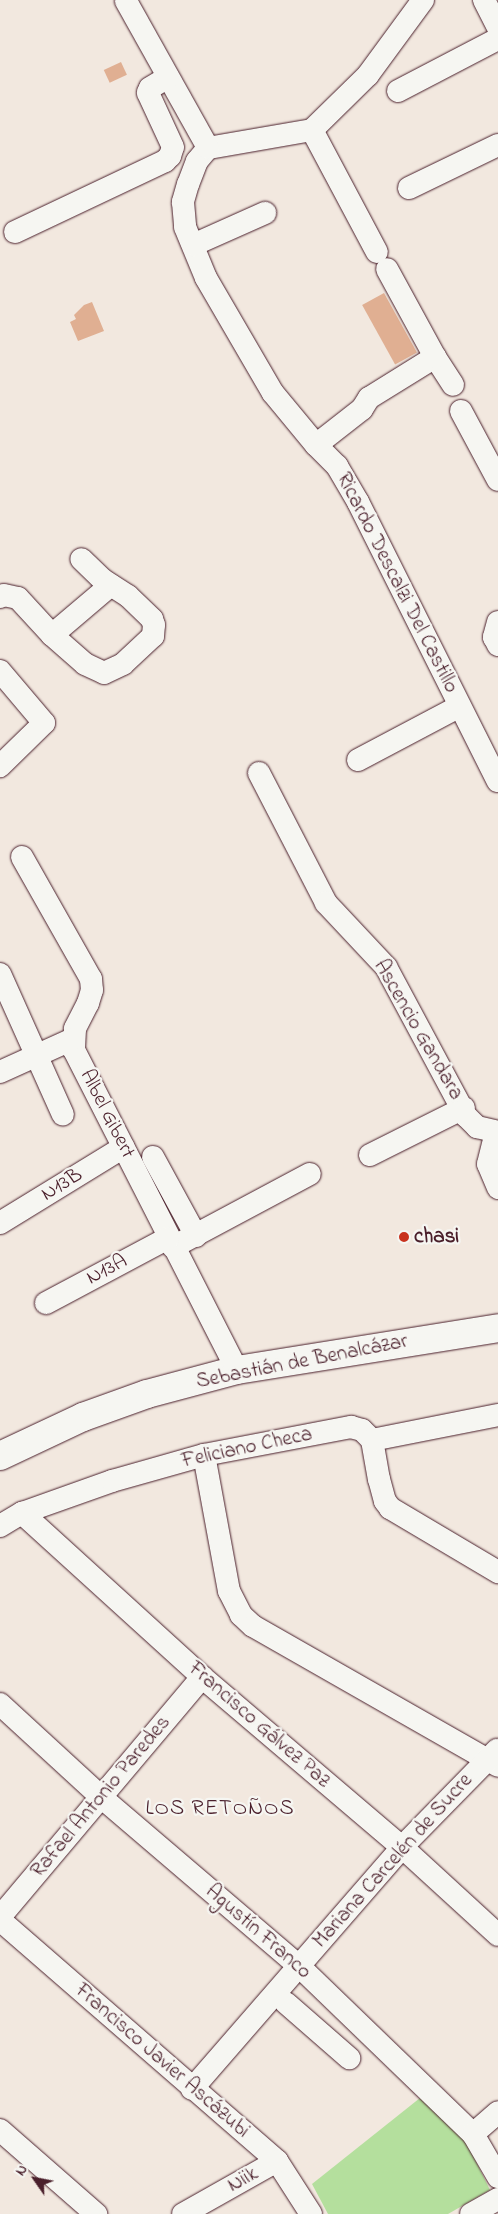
<!DOCTYPE html>
<html>
<head>
<meta charset="utf-8">
<style>
  body { margin:0 }
  #map { position:relative; width:498px; height:2214px; overflow:hidden; background:#f2e8df; font-family:"Indie Flower",sans-serif }
  div>[style] { position:absolute }
  .green>* { inset:0; background:#b4df9d }
  .building>* { inset:0; background:#e0af92; transform-origin:0 0 }
  .roads { filter:drop-shadow(0 0 1px #4a1f2b) drop-shadow(0 0 1px #4a1f2b) }
  .minor>* { height:22px; margin:-11px; padding:0 11px; transform-origin:11px; border-radius:11px; background:#f6f6f2 }
  .major>* { height:28px; margin:-14px; padding:0 14px; transform-origin:14px; border-radius:14px; background:#f6f6f2 }
  .dots>* { width:14px; height:14px; translate:-50% -50%; box-sizing:border-box; border:2px solid #f6f6f2; border-radius:50% }
  span { translate:-50% -50%; white-space:nowrap; text-align:center; line-height:1.15; -webkit-text-stroke:4.5px #f6f6f2; paint-order:stroke }
  .street-label { font-size:21px; color:#4a1f2b }
  .poi-label { font-size:21px; color:#4a1f2b; font-weight:700 }
  .left { translate:0 -50%; text-align:left }
  .neighbourhood-label { font-size:22px; color:#4a1f2b; letter-spacing:1px }
  .north { position:absolute; left:10px; top:2154px; width:50px; height:50px; -webkit-text-stroke:4px #f6f6f2; paint-order:stroke; rotate:303deg; font-size:14px; font-weight:700; line-height:20px; text-align:center; color:#4a1f2b }
  .north::after { content:''; display:block; margin:auto; width:18px; height:22px; background:#4a1f2b; clip-path:polygon(50% 0,100% 100%,50% 72%,0 100%) }
</style>
</head>
<body>
<div id="map">
  <div class="green">
    <i style="clip-path:polygon(425px 2094px,459px 2127px,490px 2190px,448px 2214px,328px 2214px,312px 2184px)"></i>
  </div>
  <div class="building">
    <i style="left:121px;top:62px;width:14px;height:19px;rotate:65deg"></i>
    <i style="left:384px;top:293px;width:68px;height:25px;rotate:61deg"></i>
    <i style="clip-path:polygon(92px 302px,104px 331px,78px 341px,70px 322px,76px 319px,74px 315px,84px 305px)"></i>
  </div>
  <div class="roads">
    <div class="minor">
      <i style="left:423px;top:0;width:93px;rotate:126.3deg"></i>
      <i style="left:368px;top:75px;width:78px;rotate:135.5deg"></i>
      <i style="left:312px;top:130px;width:106px;rotate:170.2deg"></i>
      <i style="left:208px;top:148px;width:17px;rotate:130deg"></i>
      <i style="left:197px;top:161px;width:25px;rotate:111deg"></i>
      <i style="left:188px;top:184px;width:19px;rotate:106deg"></i>
      <i style="left:183px;top:202px;width:25px;rotate:85deg"></i>
      <i style="left:185px;top:227px;width:55px;rotate:67.6deg"></i>
      <i style="left:206px;top:278px;width:133px;rotate:59.8deg"></i>
      <i style="left:273px;top:393px;width:67px;rotate:50.4deg"></i>
      <i style="left:316px;top:445px;width:30px;rotate:45deg"></i>
      <i style="left:337px;top:466px;width:42px;rotate:59.7deg"></i>
      <i style="left:358px;top:502px;width:312px;rotate:63.4deg"></i>
      <i style="left:484px;top:0;width:30px;rotate:63deg"></i>
      <i style="left:126px;top:1px;width:168px;rotate:60.8deg"></i>
      <i style="left:398px;top:91px;width:113px;rotate:-27.5deg"></i>
      <i style="left:312px;top:130px;width:138px;rotate:62deg"></i>
      <i style="left:409px;top:188px;width:99px;rotate:-25.8deg"></i>
      <i style="left:15px;top:232px;width:166px;rotate:-25.3deg"></i>
      <i style="left:165px;top:161px;width:7px;rotate:-45deg"></i>
      <i style="left:170px;top:156px;width:9px;rotate:-72deg"></i>
      <i style="left:173px;top:147px;width:60px;rotate:-114.8deg"></i>
      <i style="left:148px;top:93px;width:5px;rotate:-68deg"></i>
      <i style="left:150px;top:88px;width:21px;rotate:-31deg"></i>
      <i style="left:193px;top:245px;width:79px;rotate:-24deg"></i>
      <i style="left:435px;top:357px;width:33px;rotate:57deg"></i>
      <i style="left:461px;top:411px;width:78px;rotate:61.8deg"></i>
      <i style="left:316px;top:445px;width:58px;rotate:-38deg"></i>
      <i style="left:362px;top:409px;width:13px;rotate:-58deg"></i>
      <i style="left:369px;top:398px;width:78px;rotate:-31.8deg"></i>
      <i style="left:435px;top:357px;width:100px;rotate:-118.6deg"></i>
      <i style="left:0;top:597px;width:4px;rotate:-27deg"></i>
      <i style="left:4px;top:595px;width:14px;rotate:12deg"></i>
      <i style="left:18px;top:598px;width:50px;rotate:47.4deg"></i>
      <i style="left:52px;top:635px;width:44px;rotate:41.3deg"></i>
      <i style="left:85px;top:664px;width:21px;rotate:25deg"></i>
      <i style="left:104px;top:673px;width:21px;rotate:-25deg"></i>
      <i style="left:123px;top:664px;width:41px;rotate:-43deg"></i>
      <i style="left:153px;top:636px;width:11px;rotate:-85deg"></i>
      <i style="left:154px;top:625px;width:6px;rotate:-108deg"></i>
      <i style="left:152px;top:619px;width:33px;rotate:-136deg"></i>
      <i style="left:128px;top:596px;width:30px;rotate:-147deg"></i>
      <i style="left:103px;top:580px;width:30px;rotate:-136deg"></i>
      <i style="left:498px;top:622px;width:16px;rotate:105deg"></i>
      <i style="left:494px;top:637px;width:9px;rotate:63deg"></i>
      <i style="left:52px;top:635px;width:77px;rotate:-40.3deg"></i>
      <i style="left:0;top:671px;width:68px;rotate:49.8deg"></i>
      <i style="left:44px;top:723px;width:62px;rotate:135.7deg"></i>
      <i style="left:358px;top:760px;width:115px;rotate:-27.9deg"></i>
      <i style="left:259px;top:773px;width:146px;rotate:62.7deg"></i>
      <i style="left:326px;top:903px;width:88px;rotate:46.8deg"></i>
      <i style="left:386px;top:967px;width:169px;rotate:61.8deg"></i>
      <i style="left:466px;top:1116px;width:16px;rotate:45deg"></i>
      <i style="left:477px;top:1127px;width:22px;rotate:13deg"></i>
      <i style="left:22px;top:857px;width:140px;rotate:60.5deg"></i>
      <i style="left:91px;top:979px;width:11px;rotate:85deg"></i>
      <i style="left:92px;top:990px;width:14px;rotate:107deg"></i>
      <i style="left:88px;top:1003px;width:29px;rotate:117deg"></i>
      <i style="left:75px;top:1029px;width:21px;rotate:93deg"></i>
      <i style="left:74px;top:1050px;width:359px;rotate:63deg"></i>
      <i style="left:0;top:974px;width:154px;rotate:65.9deg"></i>
      <i style="left:0;top:1072px;width:80px;rotate:-24.3deg"></i>
      <i style="left:496px;top:1132px;width:33px;rotate:104deg"></i>
      <i style="left:488px;top:1164px;width:26px;rotate:67deg"></i>
      <i style="left:370px;top:1155px;width:105px;rotate:-26.6deg"></i>
      <i style="left:153px;top:1157px;width:90px;rotate:61.4deg"></i>
      <i style="left:0;top:1223px;width:145px;rotate:-31.5deg"></i>
      <i style="left:173px;top:1247px;width:155px;rotate:-28.1deg"></i>
      <i style="left:46px;top:1303px;width:138px;rotate:-28deg"></i>
      <i style="left:372px;top:1440px;width:40px;rotate:80deg"></i>
      <i style="left:379px;top:1479px;width:23px;rotate:75deg"></i>
      <i style="left:385px;top:1501px;width:9px;rotate:54deg"></i>
      <i style="left:390px;top:1508px;width:126px;rotate:30.7deg"></i>
      <i style="left:204px;top:1455px;width:138px;rotate:79.6deg"></i>
      <i style="left:229px;top:1591px;width:27px;rotate:63deg"></i>
      <i style="left:241px;top:1615px;width:16px;rotate:43deg"></i>
      <i style="left:253px;top:1626px;width:282px;rotate:29.7deg"></i>
      <i style="left:22px;top:1513px;width:244px;rotate:42.3deg"></i>
      <i style="left:202px;top:1677px;width:262px;rotate:40.4deg"></i>
      <i style="left:402px;top:1847px;width:130px;rotate:42.5deg"></i>
      <i style="left:0;top:1526px;width:26px;rotate:-31deg"></i>
      <i style="left:22px;top:1513px;width:96px;rotate:-19.6deg"></i>
      <i style="left:112px;top:1481px;width:96px;rotate:-15.8deg"></i>
      <i style="left:204px;top:1455px;width:150px;rotate:-10.8deg"></i>
      <i style="left:351px;top:1427px;width:11px;rotate:15deg"></i>
      <i style="left:362px;top:1430px;width:14px;rotate:45deg"></i>
      <i style="left:372px;top:1440px;width:128px;rotate:-11.2deg"></i>
      <i style="left:0;top:1704px;width:137px;rotate:42.6deg"></i>
      <i style="left:101px;top:1797px;width:260px;rotate:40.5deg"></i>
      <i style="left:299px;top:1966px;width:242px;rotate:44deg"></i>
      <i style="left:473px;top:2134px;width:50px;rotate:59.8deg"></i>
      <i style="left:0;top:1917px;width:314px;rotate:-49.9deg"></i>
      <i style="left:0;top:1920px;width:367px;rotate:41deg"></i>
      <i style="left:277px;top:2161px;width:63px;rotate:57.3deg"></i>
      <i style="left:286px;top:2003px;width:84px;rotate:41.1deg"></i>
      <i style="left:192px;top:2089px;width:320px;rotate:-49deg"></i>
      <i style="left:402px;top:1847px;width:136px;rotate:-45.6deg"></i>
      <i style="left:0;top:2130px;width:128px;rotate:41.2deg"></i>
      <i style="left:473px;top:2134px;width:33px;rotate:-41deg"></i>
      <i style="left:183px;top:2214px;width:108px;rotate:-29.4deg"></i>
      <i style="left:471px;top:2214px;width:31px;rotate:-29deg"></i>
    </div>
    <div class="major">
      <i style="left:0;top:1456px;width:92px;rotate:-25.2deg"></i>
      <i style="left:83px;top:1417px;width:68px;rotate:-19.8deg"></i>
      <i style="left:147px;top:1394px;width:93px;rotate:-14.9deg"></i>
      <i style="left:237px;top:1370px;width:264px;rotate:-9.1deg"></i>
    </div>
  </div>
  <div class="dots">
    <i style="left:404px;top:1237px;background:#c8321e"></i>
  </div>
  <div class="street-label">
    <span style="left:397px;top:583px;rotate:63deg">Ricardo Descalzi Del Castillo</span>
    <span style="left:418px;top:1030px;rotate:60deg">Ascencio Gandara</span>
    <span style="left:107px;top:1114px;rotate:63deg">Albel Gibert</span>
    <span style="left:62px;top:1185px;rotate:-32deg">N13B</span>
    <span style="left:107px;top:1270px;rotate:-28deg">N13A</span>
    <span style="left:302px;top:1362px;rotate:-11deg">Sebastián de Benalcázar</span>
    <span style="left:247px;top:1448px;rotate:-12deg">Feliciano Checa</span>
    <span style="left:259px;top:1725px;rotate:41deg">Francisco Gálvez Paz</span>
    <span style="left:101px;top:1797px;rotate:-50deg">Rafael Antonio Paredes</span>
    <span style="left:393px;top:1861px;rotate:-48deg">Mariana Carcelén de Sucre</span>
    <span style="left:258px;top:1932px;rotate:41deg">Agustín Franco</span>
    <span style="left:162px;top:2061px;rotate:41deg">Francisco Javier Ascázubi</span>
    <span style="left:243px;top:2180px;rotate:-29deg">Niik</span>
  </div>
  <div class="poi-label">
    <span class="left" style="left:414px;top:1237px">chasi</span>
  </div>
  <div class="neighbourhood-label">
    <span style="left:220px;top:1810px">LOS RETOÑOS</span>
  </div>
  <div class="north">N</div>
</div>
</body>
</html>
